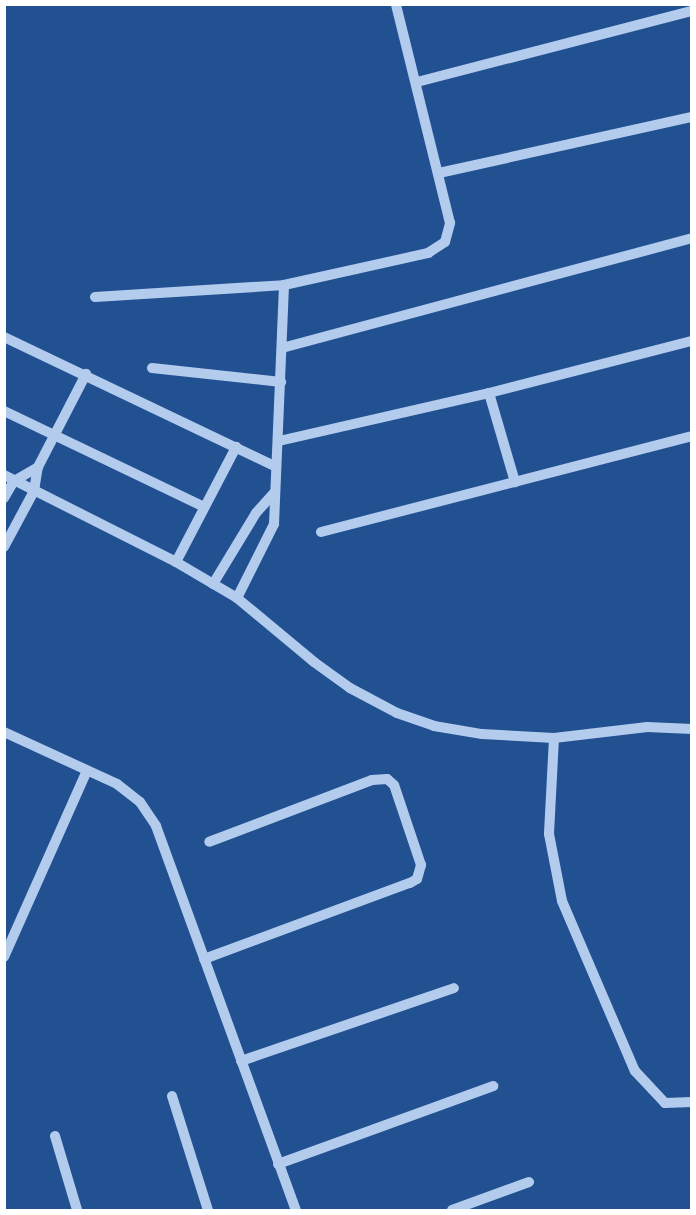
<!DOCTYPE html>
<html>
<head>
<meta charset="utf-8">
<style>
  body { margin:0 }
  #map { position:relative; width:696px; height:1215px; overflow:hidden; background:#225192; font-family:Rubik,sans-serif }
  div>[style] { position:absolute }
  .minor>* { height:10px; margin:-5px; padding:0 5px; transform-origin:5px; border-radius:5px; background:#b3cced }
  span { translate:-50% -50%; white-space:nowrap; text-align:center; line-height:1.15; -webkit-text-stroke:4.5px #225192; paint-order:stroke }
  .frame { position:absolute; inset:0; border:6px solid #fff; pointer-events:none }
</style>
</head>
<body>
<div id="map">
  <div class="minor">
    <i style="left:417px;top:82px;width:284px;rotate:-14.5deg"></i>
    <i style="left:439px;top:173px;width:259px;rotate:-12.5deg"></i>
    <i style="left:95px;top:297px;width:189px;rotate:-3.6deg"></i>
    <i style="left:284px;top:285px;width:148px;rotate:-12.5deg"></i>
    <i style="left:428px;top:253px;width:20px;rotate:-33deg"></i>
    <i style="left:445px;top:242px;width:20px;rotate:-75deg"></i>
    <i style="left:450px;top:223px;width:226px;rotate:-103.9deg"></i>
    <i style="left:4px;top:337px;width:299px;rotate:25.5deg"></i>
    <i style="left:282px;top:348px;width:424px;rotate:-15deg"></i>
    <i style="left:152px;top:368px;width:130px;rotate:6.2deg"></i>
    <i style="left:489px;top:393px;width:93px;rotate:73.7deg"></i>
    <i style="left:4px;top:411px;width:222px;rotate:25.6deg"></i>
    <i style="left:279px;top:441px;width:215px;rotate:-12.9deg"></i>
    <i style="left:489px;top:393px;width:210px;rotate:-14.4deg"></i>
    <i style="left:4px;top:475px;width:193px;rotate:26.8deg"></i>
    <i style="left:176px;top:562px;width:71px;rotate:30.5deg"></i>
    <i style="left:237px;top:598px;width:100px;rotate:39.7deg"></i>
    <i style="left:314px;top:662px;width:44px;rotate:35.8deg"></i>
    <i style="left:350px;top:688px;width:53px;rotate:28deg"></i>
    <i style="left:397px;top:713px;width:39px;rotate:19deg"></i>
    <i style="left:434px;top:726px;width:49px;rotate:9.5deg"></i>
    <i style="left:482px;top:734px;width:72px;rotate:3.2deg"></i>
    <i style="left:554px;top:738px;width:94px;rotate:-6.7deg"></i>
    <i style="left:647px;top:727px;width:45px;rotate:2.5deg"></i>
    <i style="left:4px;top:498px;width:20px;rotate:-60deg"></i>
    <i style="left:14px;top:481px;width:28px;rotate:-30deg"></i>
    <i style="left:321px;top:532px;width:383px;rotate:-14.5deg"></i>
    <i style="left:4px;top:547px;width:64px;rotate:-61.8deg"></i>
    <i style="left:34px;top:491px;width:24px;rotate:-81deg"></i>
    <i style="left:38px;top:467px;width:105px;rotate:-62.7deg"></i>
    <i style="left:176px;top:562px;width:130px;rotate:-62.4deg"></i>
    <i style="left:213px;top:584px;width:83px;rotate:-58.8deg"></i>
    <i style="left:256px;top:513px;width:27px;rotate:-48deg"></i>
    <i style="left:237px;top:598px;width:83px;rotate:-63.4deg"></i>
    <i style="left:274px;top:524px;width:239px;rotate:-87.6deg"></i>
    <i style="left:4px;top:732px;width:124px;rotate:24.7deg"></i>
    <i style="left:117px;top:784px;width:29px;rotate:38deg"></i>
    <i style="left:140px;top:802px;width:29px;rotate:56deg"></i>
    <i style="left:156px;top:826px;width:409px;rotate:70deg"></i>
    <i style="left:554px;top:738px;width:96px;rotate:93deg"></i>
    <i style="left:549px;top:834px;width:68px;rotate:79deg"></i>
    <i style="left:562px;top:901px;width:185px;rotate:66.8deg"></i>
    <i style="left:635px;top:1071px;width:44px;rotate:46.8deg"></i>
    <i style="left:665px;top:1103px;width:27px;rotate:-2deg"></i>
    <i style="left:4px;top:957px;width:204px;rotate:-66deg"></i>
    <i style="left:204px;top:959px;width:220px;rotate:-20.3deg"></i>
    <i style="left:410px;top:883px;width:8px;rotate:-30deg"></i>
    <i style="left:417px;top:879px;width:15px;rotate:-74deg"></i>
    <i style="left:421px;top:865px;width:84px;rotate:-108.6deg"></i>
    <i style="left:394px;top:785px;width:9px;rotate:-139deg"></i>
    <i style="left:387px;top:779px;width:15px;rotate:176deg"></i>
    <i style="left:372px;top:780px;width:174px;rotate:159.2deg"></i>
    <i style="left:241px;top:1061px;width:225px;rotate:-18.9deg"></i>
    <i style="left:172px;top:1096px;width:120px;rotate:72.5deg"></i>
    <i style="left:55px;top:1136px;width:77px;rotate:73.4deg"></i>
    <i style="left:278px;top:1164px;width:229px;rotate:-19.9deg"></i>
    <i style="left:452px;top:1210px;width:82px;rotate:-20deg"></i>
  </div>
  <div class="frame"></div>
</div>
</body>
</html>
